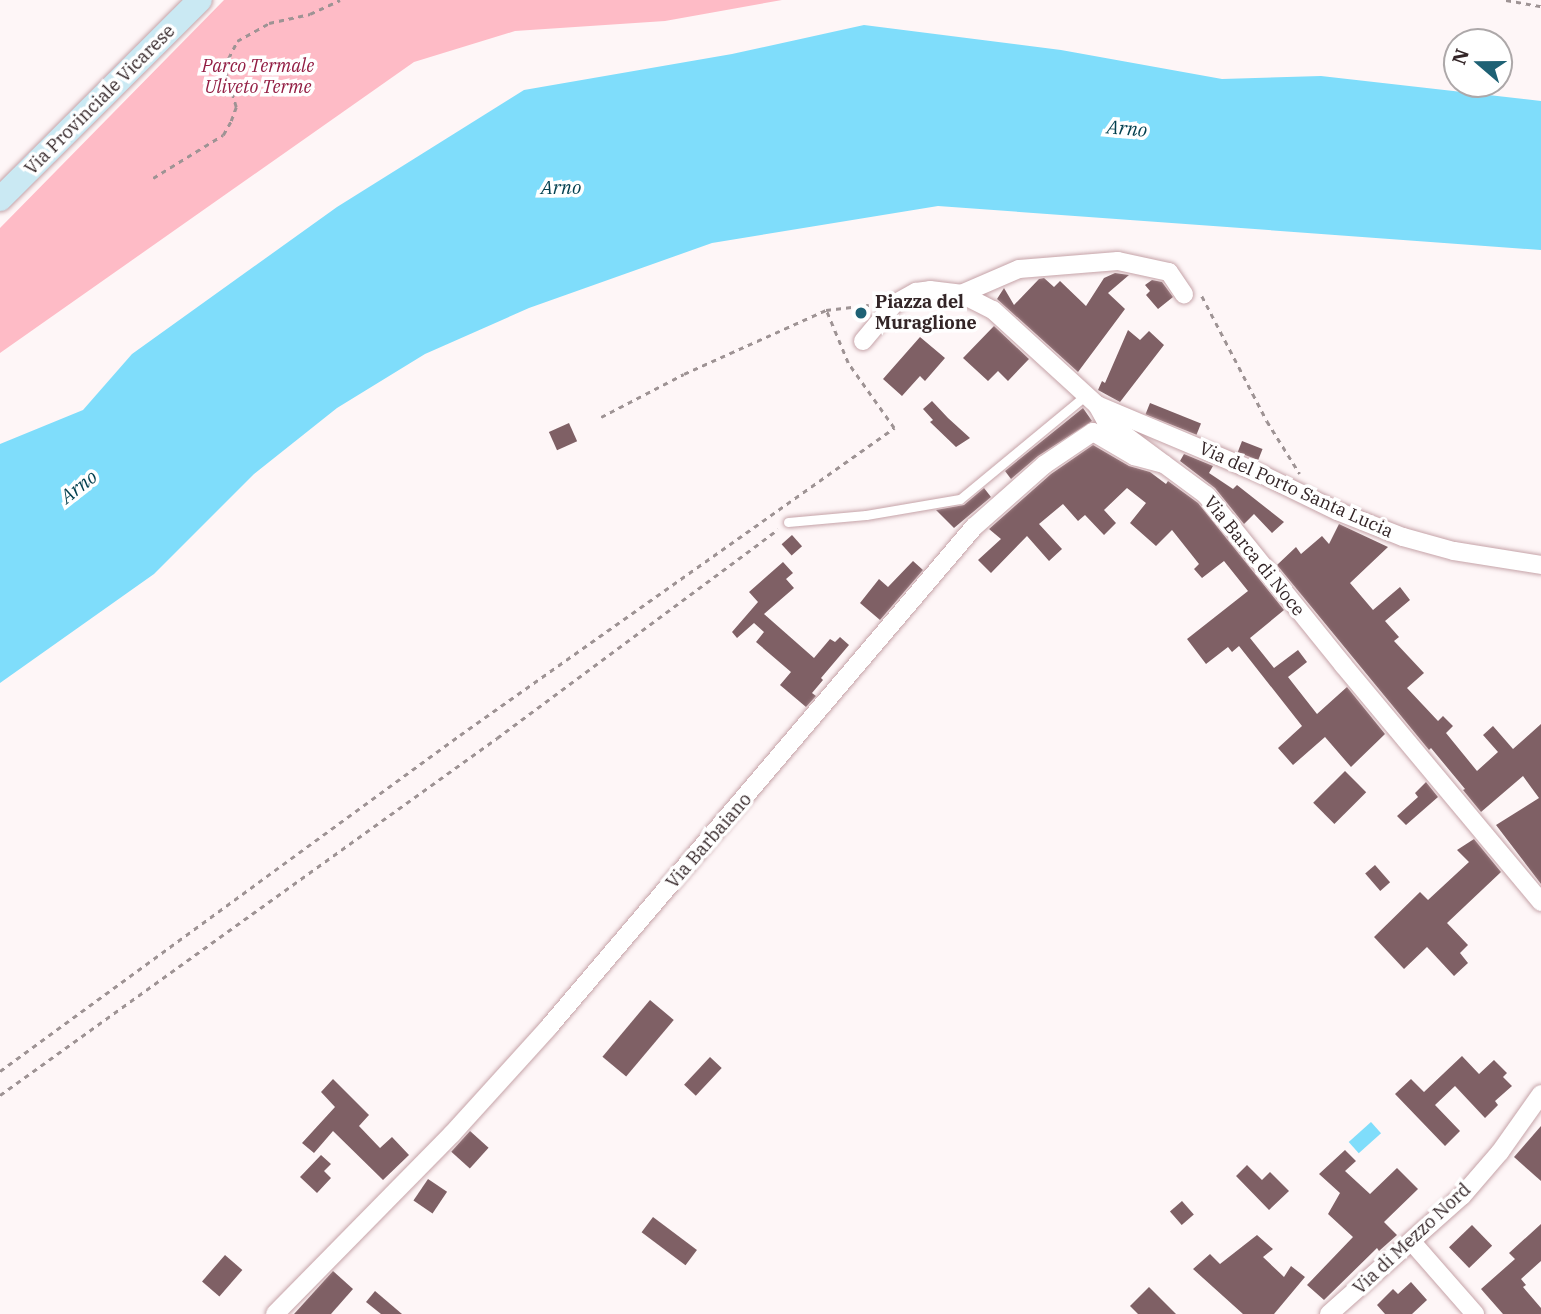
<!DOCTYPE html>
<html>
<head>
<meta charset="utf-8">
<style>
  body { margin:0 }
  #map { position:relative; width:1541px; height:1314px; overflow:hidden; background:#fef6f7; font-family:"IBM Plex Serif",serif }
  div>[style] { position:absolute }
  .green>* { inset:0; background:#febbc6 }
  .water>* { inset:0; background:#7fddfb; transform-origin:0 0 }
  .building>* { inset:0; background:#7f6065; transform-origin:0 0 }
  .path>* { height:2.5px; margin-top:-1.25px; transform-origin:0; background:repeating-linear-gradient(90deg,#9e9394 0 5px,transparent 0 10px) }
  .roads { filter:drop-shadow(0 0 2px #c5a3a8) drop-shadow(0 0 2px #c5a3a8) }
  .service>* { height:9px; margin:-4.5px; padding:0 4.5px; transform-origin:4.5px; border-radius:4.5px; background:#fff }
  .minor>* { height:18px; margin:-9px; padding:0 9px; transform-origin:9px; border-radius:9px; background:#fff }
  .secondary>* { height:24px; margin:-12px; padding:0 12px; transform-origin:12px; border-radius:12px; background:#cae9f3 }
  .dots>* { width:19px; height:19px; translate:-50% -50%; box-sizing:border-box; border:4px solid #fff; border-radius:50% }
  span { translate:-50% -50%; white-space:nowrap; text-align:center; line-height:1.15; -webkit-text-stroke:7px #fff; paint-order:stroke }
  .park-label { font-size:18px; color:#921d43; font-style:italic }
  .street-label { font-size:18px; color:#332527 }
  .poi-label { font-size:18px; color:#332527; font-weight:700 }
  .left { translate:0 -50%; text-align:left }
  .water-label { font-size:19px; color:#023f4e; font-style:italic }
  .north { position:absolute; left:1443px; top:28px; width:70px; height:70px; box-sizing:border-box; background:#fff; border:2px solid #ada8a9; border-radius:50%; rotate:290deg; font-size:19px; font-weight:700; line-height:28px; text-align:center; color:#332527 }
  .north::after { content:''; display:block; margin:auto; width:24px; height:32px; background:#1e6174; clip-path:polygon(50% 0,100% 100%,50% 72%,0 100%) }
</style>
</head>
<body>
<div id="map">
  <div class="green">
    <i style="clip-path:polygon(224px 0,782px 0,665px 21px,515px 31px,414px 62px,0 353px,0 228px)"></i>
  </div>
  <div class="water">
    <i style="clip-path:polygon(864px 25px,1061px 50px,1222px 79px,1321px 76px,1541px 101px,1541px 250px,938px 206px,712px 243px,529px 308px,425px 354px,337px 408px,254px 474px,154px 574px,0 683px,0 444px,83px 410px,132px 354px,337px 207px,524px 90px,732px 54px)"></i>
    <i style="left:1371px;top:1122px;width:15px;height:30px;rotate:48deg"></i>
  </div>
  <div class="building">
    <i style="clip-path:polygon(1115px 273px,1129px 275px,1108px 293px,1125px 309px,1078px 372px,997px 299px,1004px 288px,1014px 305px,1039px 279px,1044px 278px,1054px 287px,1060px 281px,1086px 306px,1104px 278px)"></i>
    <i style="clip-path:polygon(1152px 280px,1162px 282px,1173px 297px,1158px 309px,1146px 295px,1150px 291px,1145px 285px)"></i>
    <i style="clip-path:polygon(994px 326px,1029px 359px,1008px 381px,998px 371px,988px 381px,963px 358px)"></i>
    <i style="clip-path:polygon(1128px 330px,1140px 340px,1149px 331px,1164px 345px,1120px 402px,1098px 390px,1102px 381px,1105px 383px)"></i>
    <i style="clip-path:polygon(920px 337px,945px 358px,925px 381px,920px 376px,902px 396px,883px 379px)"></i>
    <i style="clip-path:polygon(932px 401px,948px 418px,970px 438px,956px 447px,930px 422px,933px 420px,923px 409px)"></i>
    <i style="left:1150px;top:403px;width:55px;height:12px;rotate:22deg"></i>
    <i style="clip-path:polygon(1083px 408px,1092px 421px,1038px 456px,1011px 479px,1005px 471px)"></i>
    <i style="left:569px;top:423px;width:20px;height:22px;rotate:66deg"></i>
    <i style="left:1242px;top:441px;width:22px;height:12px;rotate:21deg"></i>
    <i style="clip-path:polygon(1093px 445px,1129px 466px,1150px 472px,1166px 484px,1168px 481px,1198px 503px,1284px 610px,1250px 638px,1274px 668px,1298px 650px,1307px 662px,1288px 677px,1317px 714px,1347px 687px,1385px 734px,1351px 767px,1325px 737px,1293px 765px,1278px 748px,1302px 726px,1239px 646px,1232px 652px,1228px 647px,1206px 664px,1187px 639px,1248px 591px,1224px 561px,1202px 578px,1194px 569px,1199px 564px,1172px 530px,1156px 546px,1130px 523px,1146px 503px,1127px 488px,1104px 510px,1116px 523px,1104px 535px,1085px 515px,1078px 521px,1063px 504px,1039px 524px,1062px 549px,1049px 561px,1027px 536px,991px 573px,978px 560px,1001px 539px,989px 529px,1051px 474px)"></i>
    <i style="clip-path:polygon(1184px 454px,1213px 466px,1209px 473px,1233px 489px,1237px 485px,1284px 522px,1272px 533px,1254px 514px,1244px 524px,1215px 488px,1180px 461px)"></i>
    <i style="clip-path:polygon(984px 488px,991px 497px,954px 528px,936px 510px,964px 505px)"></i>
    <i style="clip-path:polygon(1339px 524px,1388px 547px,1350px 583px,1373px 610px,1400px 587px,1410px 600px,1385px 621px,1399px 637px,1394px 641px,1424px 673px,1407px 688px,1438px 721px,1443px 716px,1453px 726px,1446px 733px,1477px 771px,1498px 752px,1483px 735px,1493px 726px,1513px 749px,1541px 724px,1541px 884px,1496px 825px,1539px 798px,1523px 776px,1481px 812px,1463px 790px,1465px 789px,1431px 748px,1429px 750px,1277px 565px,1296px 547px,1301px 554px,1322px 536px,1329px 544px)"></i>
    <i style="left:792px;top:535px;width:15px;height:14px;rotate:48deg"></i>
    <i style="clip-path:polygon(913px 561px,923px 570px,880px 620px,860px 603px,879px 579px,888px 587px)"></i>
    <i style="clip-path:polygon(783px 562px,793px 573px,786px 579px,794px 588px,764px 614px,814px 658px,830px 639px,835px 642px,840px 637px,849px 645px,821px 678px,823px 680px,812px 693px,816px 696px,806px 707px,780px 685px,791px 672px,756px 642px,764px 632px,754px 623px,737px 638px,732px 632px,758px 602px,749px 592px)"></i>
    <i style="left:1345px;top:771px;width:30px;height:45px;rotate:45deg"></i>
    <i style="clip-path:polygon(1426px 782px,1438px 797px,1406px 825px,1397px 816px,1418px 797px,1415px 793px)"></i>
    <i style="clip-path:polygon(1474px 839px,1501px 872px,1447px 923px,1468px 945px,1460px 953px,1468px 963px,1454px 976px,1427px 947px,1404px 969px,1374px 937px,1420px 892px,1428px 900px,1469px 862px,1457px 850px)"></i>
    <i style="left:1375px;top:865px;width:23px;height:13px;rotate:49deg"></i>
    <i style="left:650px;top:1000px;width:31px;height:74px;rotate:40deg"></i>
    <i style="clip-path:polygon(1462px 1056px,1479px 1074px,1494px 1060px,1507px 1073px,1503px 1077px,1512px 1086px,1495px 1101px,1498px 1105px,1485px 1118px,1455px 1086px,1435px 1105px,1460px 1131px,1445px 1146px,1395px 1094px,1411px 1079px,1424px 1092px)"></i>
    <i style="left:710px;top:1057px;width:16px;height:38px;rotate:43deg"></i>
    <i style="clip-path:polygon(333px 1079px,369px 1115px,359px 1126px,380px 1148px,392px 1137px,409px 1155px,383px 1180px,333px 1131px,314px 1153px,302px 1143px,335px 1107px,321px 1092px)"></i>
    <i style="clip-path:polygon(1541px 1126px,1541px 1181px,1514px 1157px)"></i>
    <i style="left:470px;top:1131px;width:25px;height:28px;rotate:42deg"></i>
    <i style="clip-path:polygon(1345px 1150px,1356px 1161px,1345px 1171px,1370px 1194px,1397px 1168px,1418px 1189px,1384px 1222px,1397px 1235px,1379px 1251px,1377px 1248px,1324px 1300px,1307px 1285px,1353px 1237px,1328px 1214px,1340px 1193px,1319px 1174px)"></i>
    <i style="clip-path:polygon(321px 1155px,331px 1164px,324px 1171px,331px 1178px,317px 1193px,300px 1177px)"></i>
    <i style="clip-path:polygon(1247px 1165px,1262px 1180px,1270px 1172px,1289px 1191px,1269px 1210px,1236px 1176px)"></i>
    <i style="left:428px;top:1179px;width:23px;height:26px;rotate:34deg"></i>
    <i style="left:1182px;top:1201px;width:18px;height:16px;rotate:49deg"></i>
    <i style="left:653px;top:1217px;width:55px;height:19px;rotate:37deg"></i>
    <i style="clip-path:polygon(1541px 1224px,1541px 1261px,1521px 1279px,1526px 1285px,1523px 1287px,1541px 1308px,1541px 1314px,1503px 1314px,1481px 1289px,1515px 1259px,1509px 1253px)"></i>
    <i style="left:1472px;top:1225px;width:29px;height:32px;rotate:46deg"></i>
    <i style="clip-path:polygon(1257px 1235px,1273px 1249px,1263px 1257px,1284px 1277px,1291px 1266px,1305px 1277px,1274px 1314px,1243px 1314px,1193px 1269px,1210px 1254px,1220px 1264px)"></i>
    <i style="left:225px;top:1255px;width:23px;height:35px;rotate:41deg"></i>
    <i style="clip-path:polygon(333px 1271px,353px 1289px,331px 1314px,294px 1314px)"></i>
    <i style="clip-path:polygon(1411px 1282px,1427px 1300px,1412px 1314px,1385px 1314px,1377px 1305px,1393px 1289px,1398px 1294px)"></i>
    <i style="clip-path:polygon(1149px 1287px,1176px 1314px,1138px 1314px,1130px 1306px)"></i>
    <i style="clip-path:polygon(375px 1291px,402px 1314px,381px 1314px,366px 1302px)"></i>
  </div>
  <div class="path">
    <i style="left:1506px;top:0;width:36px;rotate:10deg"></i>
    <i style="left:153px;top:178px;width:82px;rotate:-31.6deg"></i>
    <i style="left:223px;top:135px;width:16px;rotate:-60deg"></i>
    <i style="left:231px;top:121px;width:15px;rotate:-70deg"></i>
    <i style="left:236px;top:107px;width:42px;rotate:-106.7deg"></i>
    <i style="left:224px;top:67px;width:29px;rotate:-63deg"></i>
    <i style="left:237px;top:41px;width:37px;rotate:-29deg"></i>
    <i style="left:269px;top:23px;width:42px;rotate:-12.4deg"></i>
    <i style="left:310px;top:14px;width:33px;rotate:-25deg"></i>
    <i style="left:1202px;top:296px;width:141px;rotate:62.5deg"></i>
    <i style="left:1267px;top:421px;width:62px;rotate:58.1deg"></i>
    <i style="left:601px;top:417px;width:93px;rotate:-27.4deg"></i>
    <i style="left:684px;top:374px;width:156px;rotate:-24.3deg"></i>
    <i style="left:826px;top:310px;width:43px;rotate:-6.6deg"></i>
    <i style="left:0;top:1071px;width:570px;rotate:-36.15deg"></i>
    <i style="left:460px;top:735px;width:532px;rotate:-35.27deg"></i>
    <i style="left:894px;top:428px;width:80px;rotate:-125.3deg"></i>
    <i style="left:848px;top:363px;width:57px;rotate:-112.5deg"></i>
    <i style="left:0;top:1095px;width:612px;rotate:-35.69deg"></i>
    <i style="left:497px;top:738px;width:350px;rotate:-36.6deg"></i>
  </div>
  <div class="roads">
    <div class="service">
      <i style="left:788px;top:522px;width:78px;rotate:-5.1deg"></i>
      <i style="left:866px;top:515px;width:95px;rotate:-9.7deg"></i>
      <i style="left:960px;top:499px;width:162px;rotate:-39.5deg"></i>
    </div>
    <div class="minor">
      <i style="left:961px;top:294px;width:63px;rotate:-23.3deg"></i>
      <i style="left:1019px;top:269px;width:99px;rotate:-4.6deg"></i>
      <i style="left:1118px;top:261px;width:52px;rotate:12.2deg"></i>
      <i style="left:1169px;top:272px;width:27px;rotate:56deg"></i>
      <i style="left:863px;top:341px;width:48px;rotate:-50deg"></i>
      <i style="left:894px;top:304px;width:25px;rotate:-29deg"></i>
      <i style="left:916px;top:292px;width:14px;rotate:-8deg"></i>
      <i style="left:930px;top:290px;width:31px;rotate:7deg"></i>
      <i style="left:961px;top:294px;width:36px;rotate:27deg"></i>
      <i style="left:993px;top:310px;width:141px;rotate:42.4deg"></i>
      <i style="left:1097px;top:405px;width:18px;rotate:61deg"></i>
      <i style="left:1106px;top:421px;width:124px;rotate:36.5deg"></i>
      <i style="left:1206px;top:495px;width:218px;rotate:51.1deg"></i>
      <i style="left:1343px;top:665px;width:309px;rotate:50.1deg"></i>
      <i style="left:1097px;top:405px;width:178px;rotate:22.8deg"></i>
      <i style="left:1261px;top:474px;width:85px;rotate:26deg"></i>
      <i style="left:1337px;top:511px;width:71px;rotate:21.5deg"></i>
      <i style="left:1403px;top:537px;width:53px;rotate:15.4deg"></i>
      <i style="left:1454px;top:551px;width:88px;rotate:9.1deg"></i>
      <i style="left:1412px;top:1242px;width:96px;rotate:48.8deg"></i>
      <i style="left:275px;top:1314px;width:252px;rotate:-45.5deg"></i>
      <i style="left:452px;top:1134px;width:143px;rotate:-47.8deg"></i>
      <i style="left:548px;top:1028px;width:658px;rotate:-49.63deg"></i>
      <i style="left:974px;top:527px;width:94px;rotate:-41.5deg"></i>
      <i style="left:1044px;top:465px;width:59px;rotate:-34deg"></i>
      <i style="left:1093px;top:432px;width:48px;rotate:30.3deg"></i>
      <i style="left:1134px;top:456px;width:31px;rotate:15deg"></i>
      <i style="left:1329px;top:1314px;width:178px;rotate:-41.6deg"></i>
      <i style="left:1462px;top:1196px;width:58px;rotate:-49.2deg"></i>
      <i style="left:1500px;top:1152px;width:71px;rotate:-54.7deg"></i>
    </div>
    <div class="secondary">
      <i style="left:0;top:199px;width:282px;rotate:-44.9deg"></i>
    </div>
  </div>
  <div class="dots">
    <i style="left:861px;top:313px;background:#1e6174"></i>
  </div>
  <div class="park-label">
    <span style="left:258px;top:77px">Parco Termale<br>Uliveto Terme</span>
  </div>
  <div class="street-label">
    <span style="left:100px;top:100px;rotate:-45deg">Via Provinciale Vicarese</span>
    <span style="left:1296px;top:490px;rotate:24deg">Via del Porto Santa Lucia</span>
    <span style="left:1254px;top:556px;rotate:51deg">Via Barca di Noce</span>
    <span style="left:709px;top:841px;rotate:-49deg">Via Barbaiano</span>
    <span style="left:1412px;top:1239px;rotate:-43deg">Via di Mezzo Nord</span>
  </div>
  <div class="poi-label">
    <span class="left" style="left:875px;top:313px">Piazza del<br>Muraglione</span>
  </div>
  <div class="water-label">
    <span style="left:1127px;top:129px;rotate:5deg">Arno</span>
    <span style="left:561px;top:188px">Arno</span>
    <span style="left:79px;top:487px;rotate:-38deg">Arno</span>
  </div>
  <div class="north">N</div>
</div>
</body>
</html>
